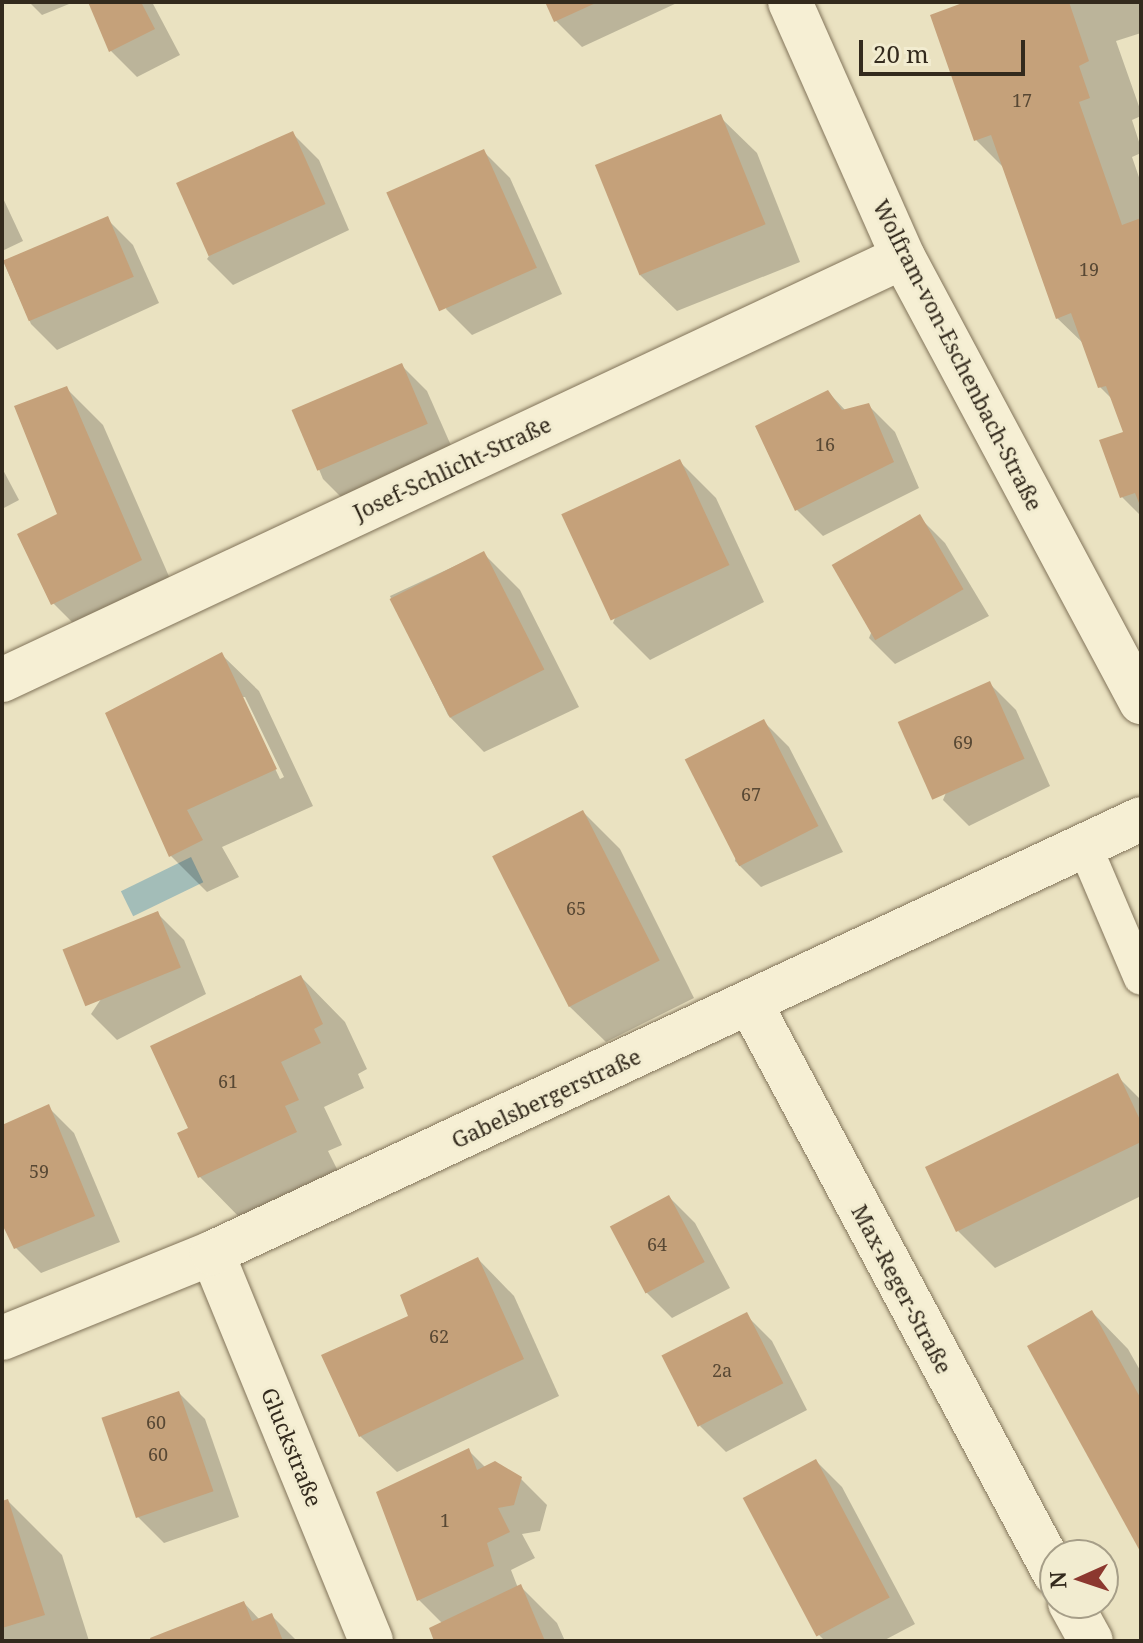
<!DOCTYPE html>
<html>
<head>
<meta charset="utf-8">
<style>
  body { margin:0 }
  #map { position:relative; width:1143px; height:1643px; overflow:hidden; background:#eae2c1; font-family:"Noto Serif",serif }
  div>[style] { position:absolute }
  .water>* { inset:0; background:#a3bdb8; transform-origin:0 0 }
  .shadow>* { inset:0; background:#0003 }
  .building>* { inset:0; background:#c5a17a; transform-origin:0 0 }
  .roads { filter:drop-shadow(0 0 2px #82745a) drop-shadow(0 0 2px #82745a) }
  .service>* { height:34px; margin:-17px; padding:0 17px; transform-origin:17px; border-radius:17px; background:#f6efd4 }
  .minor>* { height:44px; margin:-22px; padding:0 22px; transform-origin:22px; border-radius:22px; background:#f6efd4 }
  span { translate:-50% -50%; white-space:nowrap; text-align:center; line-height:1.15; -webkit-text-stroke:6px #f2ecd0; paint-order:stroke }
  .number-label { font-size:18px; color:#584834 }
  .number-label span { -webkit-text-stroke-width:0 }
  .street-label { font-size:22px; color:#332a1d }
  .frame { position:absolute; inset:0; border:4px solid #332a1d; pointer-events:none }
  .north { position:absolute; left:1039px; top:1539px; width:80px; height:80px; box-sizing:border-box; background:#f2ecd0; border:2px solid #a69e88; border-radius:50%; rotate:267deg; font-size:22px; font-weight:700; line-height:32px; text-align:center; color:#332a1d }
  .north::after { content:''; display:block; margin:auto; width:28px; height:36px; background:#8c382f; clip-path:polygon(50% 0,100% 100%,50% 72%,0 100%) }
  .scale { position:absolute; left:859px; top:40px; width:166px; height:36px; box-sizing:border-box; border:4px solid #332a1d; border-top:0; padding-left:10px; font-size:24px; line-height:28px; white-space:nowrap; color:#332a1d; -webkit-text-stroke:6px #f2ecd0; paint-order:stroke }
</style>
</head>
<body>
<div id="map">
  <div class="water">
    <i style="left:191px;top:857px;width:28px;height:78px;rotate:64deg"></i>
  </div>
  <div class="shadow">
    <i style="clip-path:polygon(29px 2px,74px 2px,42px 15px)"></i>
    <i style="clip-path:polygon(91px 2px,152px 2px,180px 55px,137px 77px,111px 51px)"></i>
    <i style="clip-path:polygon(547px 2px,679px 2px,582px 47px,556px 21px)"></i>
    <i style="clip-path:polygon(971px 2px,1141px 2px,1141px 33px,1116px 41px,1141px 112px,1141px 116px,1132px 120px,1141px 148px,1141px 153px,1132px 157px,1141px 183px,1141px 516px,1122px 497px,1125px 434px,1114px 401px,1100px 387px,1085px 345px,1057px 318px,1004px 168px,976px 140px)"></i>
    <i style="clip-path:polygon(720px 117px,757px 153px,800px 262px,677px 311px,640px 275px)"></i>
    <i style="clip-path:polygon(293px 134px,319px 160px,349px 230px,233px 285px,207px 259px)"></i>
    <i style="clip-path:polygon(484px 152px,510px 178px,562px 294px,472px 335px,446px 309px)"></i>
    <i style="clip-path:polygon(2px 196px,23px 241px,2px 251px)"></i>
    <i style="clip-path:polygon(107px 219px,133px 245px,159px 303px,57px 350px,31px 324px,3px 261px)"></i>
    <i style="clip-path:polygon(401px 365px,427px 391px,453px 450px,349px 505px,323px 479px,298px 419px)"></i>
    <i style="clip-path:polygon(66px 388px,103px 425px,178px 597px,90px 640px,53px 603px)"></i>
    <i style="clip-path:polygon(828px 392px,846px 411px,869px 406px,895px 432px,919px 488px,823px 536px,797px 510px,758px 427px)"></i>
    <i style="clip-path:polygon(679px 461px,716px 498px,764px 602px,650px 660px,613px 623px)"></i>
    <i style="clip-path:polygon(2px 468px,19px 500px,2px 509px)"></i>
    <i style="clip-path:polygon(919px 517px,945px 543px,989px 616px,895px 664px,869px 638px)"></i>
    <i style="clip-path:polygon(483px 553px,520px 590px,579px 707px,484px 752px,448px 715px,390px 596px)"></i>
    <i style="clip-path:polygon(evenodd,222px 655px,259px 691px,313px 806px,222px 847px,239px 877px,207px 892px,171px 856px,222px 655px,241px 697px,245px 697px,284px 777px,280px 779px,241px 697px)"></i>
    <i style="clip-path:polygon(990px 684px,1016px 710px,1050px 786px,969px 826px,943px 800px)"></i>
    <i style="clip-path:polygon(763px 721px,789px 747px,843px 852px,761px 887px,735px 861px)"></i>
    <i style="clip-path:polygon(583px 812px,620px 849px,694px 998px,606px 1042px,569px 1006px)"></i>
    <i style="clip-path:polygon(158px 914px,184px 940px,206px 994px,117px 1040px,91px 1014px)"></i>
    <i style="clip-path:polygon(301px 977px,345px 1022px,367px 1069px,358px 1074px,364px 1088px,324px 1107px,342px 1145px,328px 1151px,341px 1177px,244px 1222px,200px 1177px,180px 1134px,191px 1129px)"></i>
    <i style="clip-path:polygon(1117px 1076px,1141px 1100px,1141px 1196px,995px 1268px,958px 1231px)"></i>
    <i style="clip-path:polygon(48px 1107px,74px 1133px,120px 1242px,41px 1273px,15px 1247px,2px 1219px,2px 1127px)"></i>
    <i style="clip-path:polygon(669px 1197px,695px 1223px,730px 1288px,672px 1318px,646px 1292px)"></i>
    <i style="clip-path:polygon(478px 1259px,514px 1296px,559px 1396px,397px 1472px,360px 1436px,410px 1317px)"></i>
    <i style="clip-path:polygon(1092px 1312px,1128px 1349px,1141px 1372px,1141px 1549px)"></i>
    <i style="clip-path:polygon(746px 1315px,772px 1341px,807px 1410px,726px 1452px,700px 1426px)"></i>
    <i style="clip-path:polygon(179px 1393px,205px 1419px,239px 1517px,164px 1543px,138px 1517px)"></i>
    <i style="clip-path:polygon(468px 1450px,486px 1468px,521px 1479px,547px 1505px,540px 1531px,522px 1534px,535px 1558px,511px 1570px,518px 1588px,521px 1587px,557px 1623px,565px 1641px,437px 1641px,443px 1624px,419px 1600px,378px 1493px)"></i>
    <i style="clip-path:polygon(816px 1461px,842px 1487px,915px 1624px,883px 1641px,825px 1641px,819px 1635px,746px 1499px)"></i>
    <i style="clip-path:polygon(8px 1501px,62px 1555px,89px 1641px,2px 1641px,2px 1503px)"></i>
    <i style="clip-path:polygon(244px 1603px,260px 1620px,271px 1615px,297px 1641px,153px 1641px)"></i>
  </div>
  <div class="building">
    <i style="clip-path:polygon(88px 2px,141px 2px,155px 29px,109px 52px)"></i>
    <i style="clip-path:polygon(545px 2px,598px 2px,554px 22px)"></i>
    <i style="clip-path:polygon(965px 2px,1069px 2px,1089px 61px,1079px 66px,1090px 98px,1079px 102px,1122px 225px,1141px 218px,1141px 508px,1135px 493px,1120px 498px,1099px 440px,1123px 432px,1106px 386px,1098px 388px,1071px 313px,1056px 319px,991px 135px,974px 141px,930px 15px)"></i>
    <i style="left:721px;top:114px;width:119px;height:136px;rotate:68deg"></i>
    <i style="left:293px;top:131px;width:80px;height:128px;rotate:66deg"></i>
    <i style="left:484px;top:149px;width:130px;height:107px;rotate:66deg"></i>
    <i style="left:108px;top:216px;width:66px;height:114px;rotate:67deg"></i>
    <i style="left:402px;top:363px;width:66px;height:120px;rotate:67deg"></i>
    <i style="clip-path:polygon(67px 386px,142px 560px,51px 605px,17px 534px,57px 514px,14px 406px)"></i>
    <i style="clip-path:polygon(828px 390px,842px 410px,869px 403px,894px 462px,795px 511px,755px 426px)"></i>
    <i style="left:680px;top:459px;width:117px;height:131px;rotate:65deg"></i>
    <i style="left:920px;top:514px;width:87px;height:102px;rotate:60deg"></i>
    <i style="left:484px;top:551px;width:133px;height:106px;rotate:63deg"></i>
    <i style="clip-path:polygon(222px 652px,277px 769px,187px 810px,203px 840px,169px 857px,105px 713px)"></i>
    <i style="left:990px;top:681px;width:85px;height:101px;rotate:66deg"></i>
    <i style="left:764px;top:719px;width:120px;height:89px;rotate:63deg"></i>
    <i style="left:583px;top:810px;width:169px;height:102px;rotate:63deg"></i>
    <i style="left:158px;top:911px;width:61px;height:103px;rotate:68deg"></i>
    <i style="clip-path:polygon(301px 975px,323px 1024px,314px 1029px,321px 1043px,281px 1062px,299px 1100px,285px 1106px,297px 1132px,198px 1178px,177px 1133px,188px 1128px,150px 1046px)"></i>
    <i style="clip-path:polygon(1118px 1073px,1141px 1122px,1141px 1142px,956px 1232px,925px 1167px)"></i>
    <i style="clip-path:polygon(49px 1104px,95px 1216px,14px 1249px,2px 1224px,2px 1125px)"></i>
    <i style="left:669px;top:1195px;width:76px;height:67px;rotate:62deg"></i>
    <i style="clip-path:polygon(478px 1257px,524px 1359px,359px 1437px,321px 1355px,408px 1316px,400px 1295px)"></i>
    <i style="clip-path:polygon(1092px 1310px,1141px 1399px,1141px 1553px,1027px 1346px)"></i>
    <i style="left:747px;top:1312px;width:80px;height:96px;rotate:63deg"></i>
    <i style="left:179px;top:1391px;width:106px;height:82px;rotate:71deg"></i>
    <i style="clip-path:polygon(469px 1448px,477px 1470px,495px 1461px,522px 1477px,514px 1505px,498px 1508px,510px 1532px,487px 1543px,494px 1566px,417px 1601px,376px 1492px)"></i>
    <i style="left:816px;top:1459px;width:157px;height:83px;rotate:62deg"></i>
    <i style="clip-path:polygon(8px 1499px,45px 1615px,2px 1628px,2px 1501px)"></i>
    <i style="clip-path:polygon(521px 1584px,545px 1641px,434px 1641px,429px 1628px)"></i>
    <i style="clip-path:polygon(244px 1601px,252px 1621px,272px 1613px,283px 1641px,151px 1641px,150px 1638px)"></i>
  </div>
  <div class="roads">
    <div class="service">
      <i style="left:1085px;top:847px;width:142px;rotate:66.9deg"></i>
    </div>
    <div class="minor">
      <i style="left:790px;top:2px;width:279px;rotate:66.1deg"></i>
      <i style="left:903px;top:257px;width:505px;rotate:61.86deg"></i>
      <i style="left:2px;top:680px;width:995px;rotate:-25.15deg"></i>
      <i style="left:750px;top:1003px;width:647px;rotate:61.89deg"></i>
      <i style="left:212px;top:1253px;width:419px;rotate:67.7deg"></i>
      <i style="left:2px;top:1338px;width:227px;rotate:-22deg"></i>
      <i style="left:212px;top:1253px;width:1025px;rotate:-25.04deg"></i>
      <i style="left:1070px;top:1603px;width:43px;rotate:61.1deg"></i>
    </div>
  </div>
  <div class="number-label">
    <span style="left:1022px;top:100px">17</span>
    <span style="left:1089px;top:269px">19</span>
    <span style="left:825px;top:444px">16</span>
    <span style="left:963px;top:742px">69</span>
    <span style="left:751px;top:794px">67</span>
    <span style="left:576px;top:908px">65</span>
    <span style="left:228px;top:1081px">61</span>
    <span style="left:39px;top:1171px">59</span>
    <span style="left:657px;top:1244px">64</span>
    <span style="left:439px;top:1336px">62</span>
    <span style="left:722px;top:1370px">2a</span>
    <span style="left:156px;top:1422px">60</span>
    <span style="left:158px;top:1454px">60</span>
    <span style="left:445px;top:1520px">1</span>
  </div>
  <div class="street-label">
    <span style="left:958px;top:355px;rotate:63deg">Wolfram-von-Eschenbach-Straße</span>
    <span style="left:452px;top:468px;rotate:-25deg">Josef-Schlicht-Straße</span>
    <span style="left:546px;top:1098px;rotate:-25deg">Gabelsbergerstraße</span>
    <span style="left:902px;top:1289px;rotate:62deg">Max-Reger-Straße</span>
    <span style="left:292px;top:1447px;rotate:68deg">Gluckstraße</span>
  </div>
  <div class="frame"></div>
  <div class="north">N</div>
  <div class="scale">20 m</div>
</div>
</body>
</html>
